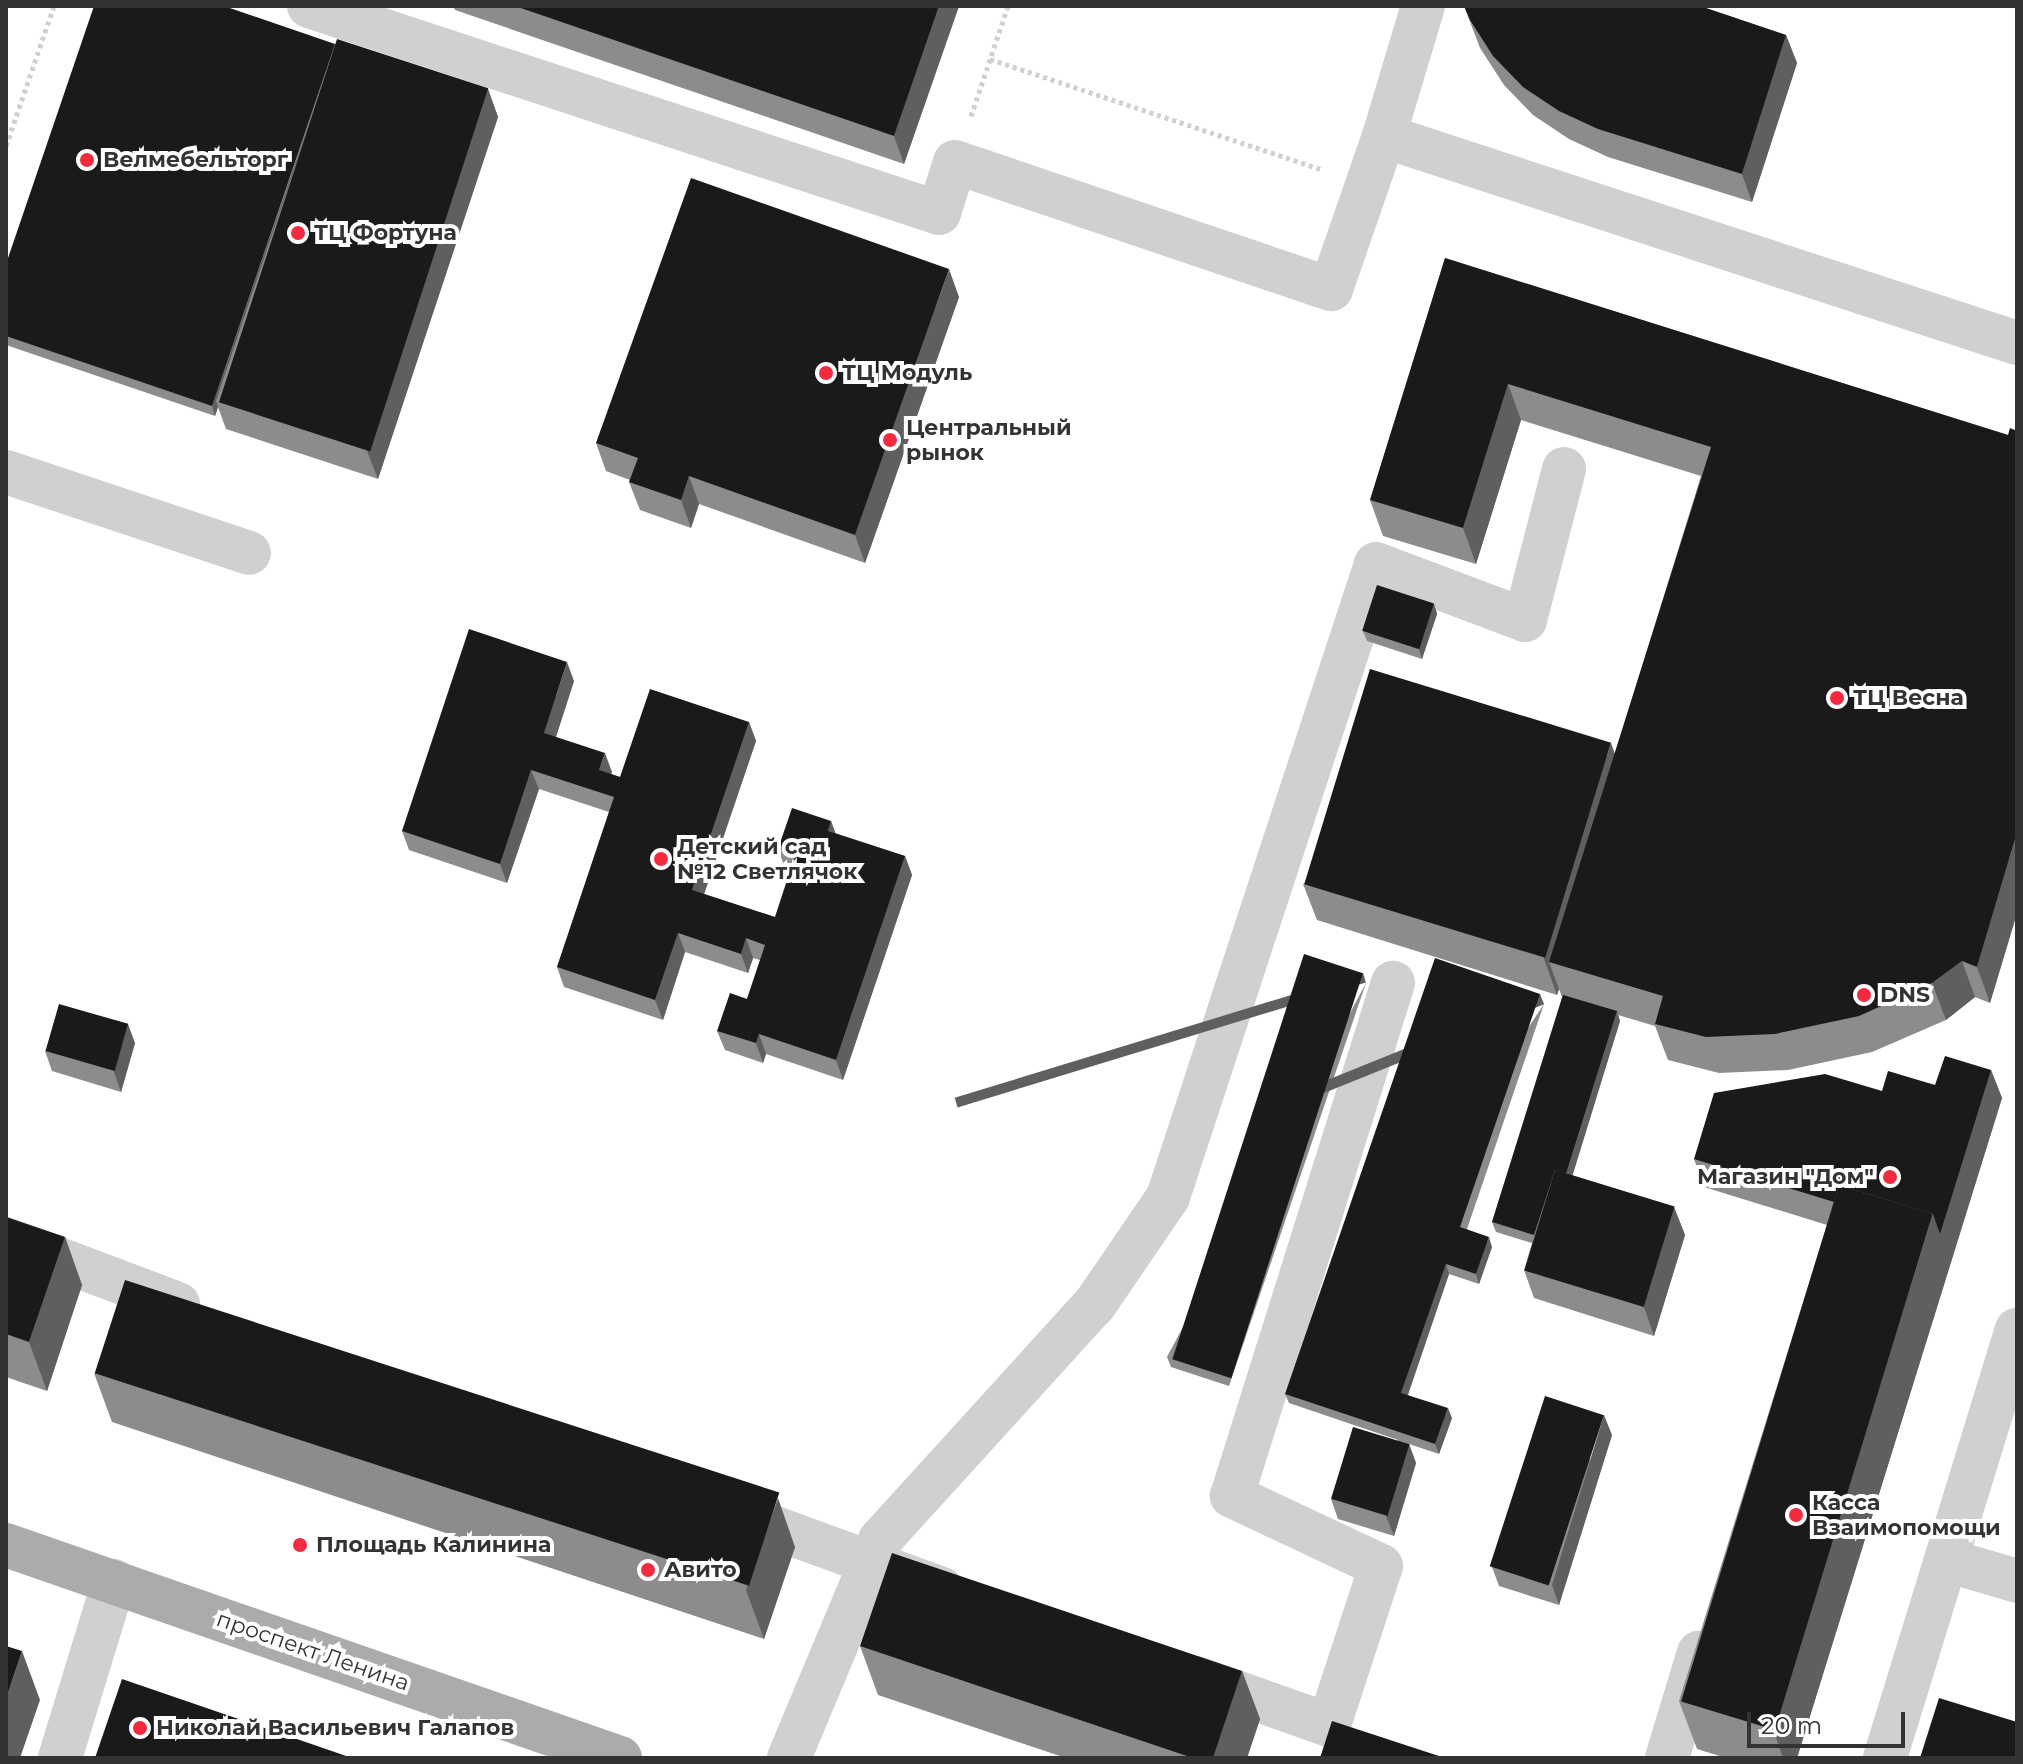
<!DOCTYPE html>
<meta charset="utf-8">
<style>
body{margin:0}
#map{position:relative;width:2023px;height:1764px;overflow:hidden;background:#fff;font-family:Montserrat,sans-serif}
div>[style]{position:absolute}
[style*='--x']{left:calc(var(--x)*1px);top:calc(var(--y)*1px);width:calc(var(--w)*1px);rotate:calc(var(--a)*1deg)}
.path>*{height:5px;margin-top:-2.5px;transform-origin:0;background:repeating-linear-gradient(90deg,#d0d0d0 0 4px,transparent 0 8px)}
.minor>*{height:44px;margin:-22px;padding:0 22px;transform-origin:22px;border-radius:22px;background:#d0d0d0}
.major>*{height:44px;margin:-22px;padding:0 22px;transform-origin:22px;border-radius:22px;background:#ababab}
.wall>*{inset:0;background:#8c8c8c}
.shaded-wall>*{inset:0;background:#5f5f5f;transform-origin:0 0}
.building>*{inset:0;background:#1a1a1a;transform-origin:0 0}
.dots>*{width:22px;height:22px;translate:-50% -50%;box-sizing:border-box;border:4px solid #fff;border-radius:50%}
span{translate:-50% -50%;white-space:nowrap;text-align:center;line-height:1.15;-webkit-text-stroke:8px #fff;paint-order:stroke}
.poi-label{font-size:22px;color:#333;font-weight:700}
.left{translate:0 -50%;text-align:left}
.right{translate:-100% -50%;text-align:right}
.street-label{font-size:22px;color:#333}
.frame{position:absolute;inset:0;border:8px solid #333;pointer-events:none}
.scale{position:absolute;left:1747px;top:1712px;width:158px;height:36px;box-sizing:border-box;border:4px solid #333;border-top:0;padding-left:10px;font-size:24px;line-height:28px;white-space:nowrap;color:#333;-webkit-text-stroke:6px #fff;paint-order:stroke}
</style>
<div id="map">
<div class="path">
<div style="--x:990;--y:59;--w:348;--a:18.4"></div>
<div style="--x:971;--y:116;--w:116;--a:-71.4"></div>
<div style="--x:6;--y:146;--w:148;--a:-71.1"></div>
</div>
<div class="minor">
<div style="--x:309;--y:6;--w:663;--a:18.19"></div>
<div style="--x:939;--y:213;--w:53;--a:-72.6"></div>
<div style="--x:955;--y:162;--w:397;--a:18.7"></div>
<div style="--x:1331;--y:289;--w:162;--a:-70.9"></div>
<div style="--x:1423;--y:6;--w:136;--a:106.7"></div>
<div style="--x:1384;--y:136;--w:666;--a:18.11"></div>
<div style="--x:6;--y:472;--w:256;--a:18.4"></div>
<div style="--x:6;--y:1239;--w:184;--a:20.7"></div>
<div style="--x:737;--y:1514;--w:218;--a:20.1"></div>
<div style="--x:1946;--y:1560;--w:74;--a:16.5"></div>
<div style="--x:1196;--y:1678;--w:141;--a:19.5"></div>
<div style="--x:1329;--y:1725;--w:167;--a:-71.9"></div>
<div style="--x:1381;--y:1566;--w:165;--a:-154.8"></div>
<div style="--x:1232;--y:1496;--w:538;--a:-72.58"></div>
<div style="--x:60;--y:1758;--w:185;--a:-73"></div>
<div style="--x:789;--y:1758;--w:236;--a:-67.3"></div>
<div style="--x:880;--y:1540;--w:319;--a:-47.7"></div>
<div style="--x:1095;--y:1304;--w:130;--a:-55.7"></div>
<div style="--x:1168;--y:1197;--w:666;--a:-71.81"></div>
<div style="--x:1376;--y:564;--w:159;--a:20.6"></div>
<div style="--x:1525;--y:620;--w:156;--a:-75.5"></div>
<div style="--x:1667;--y:1758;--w:110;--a:-73.1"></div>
<div style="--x:1885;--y:1758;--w:448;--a:-72.9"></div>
</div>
<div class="major">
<div style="--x:6;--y:1545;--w:650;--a:19.13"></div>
</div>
<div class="wall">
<div style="clip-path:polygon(453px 6px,959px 6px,904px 164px,455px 10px)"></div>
<div style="clip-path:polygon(1464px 6px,1700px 6px,1786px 35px,1797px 63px,1752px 202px,1608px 157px,1569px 139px,1533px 115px,1504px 85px,1480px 48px)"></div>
<div style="clip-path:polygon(335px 44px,488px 89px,498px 117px,378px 479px,226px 429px,218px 407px,215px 416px,6px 345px,6px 264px)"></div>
<div style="clip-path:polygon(1445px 258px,2008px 435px,2017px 431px,2017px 913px,1990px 1003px,1975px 997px,1946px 1020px,1872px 1052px,1788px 1070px,1719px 1073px,1668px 1060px,1655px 1026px,1618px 1015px,1620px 1021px,1572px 1175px,1674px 1207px,1685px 1235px,1654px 1336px,1534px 1298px,1524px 1270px,1532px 1243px,1496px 1232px,1492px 1222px,1562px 997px,1559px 989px,1557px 995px,1317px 920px,1303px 884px,1615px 753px,1701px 476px,1521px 420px,1476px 564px,1383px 536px,1370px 500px)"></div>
<div style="clip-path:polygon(959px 297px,865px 563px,699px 504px,691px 528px,640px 510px,629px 482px,630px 480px,606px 471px,596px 443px)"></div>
<div style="clip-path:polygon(1434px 604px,1437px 614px,1422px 659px,1367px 641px,1363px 631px)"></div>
<div style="clip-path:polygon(574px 681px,556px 737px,612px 772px,611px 774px,620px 777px,749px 722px,756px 741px,704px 894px,775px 917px,790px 870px,785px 868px,778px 849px,831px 821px,835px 833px,905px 856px,912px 875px,843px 1080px,766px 1054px,763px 1063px,725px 1050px,717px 1031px,747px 999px,760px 960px,753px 958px,748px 973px,685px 952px,663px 1020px,564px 987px,557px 967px,609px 812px,539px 789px,507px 883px,409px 850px,402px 831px)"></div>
<div style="clip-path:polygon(1366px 983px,1229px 1386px,1171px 1367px,1167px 1357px)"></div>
<div style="clip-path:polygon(1544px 1004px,1467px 1229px,1492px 1247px,1479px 1284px,1449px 1274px,1408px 1395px,1452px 1418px,1439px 1454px,1409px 1444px,1416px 1463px,1394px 1536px,1338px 1519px,1331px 1499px,1398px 1440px,1289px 1403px,1285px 1394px)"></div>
<div style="clip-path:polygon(135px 1043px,121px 1092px,52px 1071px,45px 1051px)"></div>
<div style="clip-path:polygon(1991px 1070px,2002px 1098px,1797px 1758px,1726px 1758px,1697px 1749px,1679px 1701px,1827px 1225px,1704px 1187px,1694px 1159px,1882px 1091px,1935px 1085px)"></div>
<div style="clip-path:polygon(6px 1217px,65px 1237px,82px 1285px,47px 1391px,6px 1377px)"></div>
<div style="clip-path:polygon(94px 1373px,795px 1547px,764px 1639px,112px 1422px)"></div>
<div style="clip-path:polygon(1612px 1435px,1559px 1605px,1499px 1586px,1492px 1567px)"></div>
<div style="clip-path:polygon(860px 1646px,1242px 1671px,1260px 1719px,1247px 1758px,1066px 1758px,878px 1695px)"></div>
</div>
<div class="shaded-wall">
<div style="clip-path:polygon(939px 6px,959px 6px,904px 164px,894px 136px)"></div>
<div style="clip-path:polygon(1786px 35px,1797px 63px,1752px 202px,1742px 174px)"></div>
<div style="clip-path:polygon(336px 45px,216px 401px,218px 407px,215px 416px,212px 406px)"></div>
<div style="clip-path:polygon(488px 89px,498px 117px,378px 479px,367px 451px)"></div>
<div style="clip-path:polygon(949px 269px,959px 297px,865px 563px,855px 535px)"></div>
<div style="clip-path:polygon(1508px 384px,1521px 420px,1476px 564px,1463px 528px)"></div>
<div style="clip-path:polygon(689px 476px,699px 504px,691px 528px,681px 500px)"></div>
<div style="clip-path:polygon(1434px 604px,1437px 614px,1422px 659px,1419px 649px)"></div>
<div style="clip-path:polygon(567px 662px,574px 681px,551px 752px,544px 733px)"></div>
<div style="clip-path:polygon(749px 722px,756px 741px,699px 909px,692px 890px)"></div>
<div style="clip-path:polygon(1611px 743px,1624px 779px,1549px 962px,1559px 989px,1557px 995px,1544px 959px)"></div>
<div style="clip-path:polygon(605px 753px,612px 772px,606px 789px,599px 770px)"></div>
<div style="clip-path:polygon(531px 770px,539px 789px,507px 883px,500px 864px)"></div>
<div style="clip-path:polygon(831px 821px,838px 840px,828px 831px)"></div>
<div style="clip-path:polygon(2017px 832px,2017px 913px,1990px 1003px,1977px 967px)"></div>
<div style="clip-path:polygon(905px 856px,912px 875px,843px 1080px,836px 1060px)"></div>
<div style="clip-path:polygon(678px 933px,685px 952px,663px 1020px,655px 1000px)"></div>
<div style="clip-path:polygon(746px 938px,753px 958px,748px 973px,741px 954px)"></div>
<div style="clip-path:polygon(1962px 961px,1975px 997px,1946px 1020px,1932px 983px)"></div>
<div style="left:1363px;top:973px;width:10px;height:427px;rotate:73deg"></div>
<div style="left:1540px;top:994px;width:11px;height:246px;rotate:68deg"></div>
<div style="clip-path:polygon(1617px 1011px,1620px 1021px,1550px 1249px,1546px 1239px)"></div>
<div style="clip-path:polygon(128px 1024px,135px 1043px,121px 1092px,114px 1072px)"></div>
<div style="clip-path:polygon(759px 1034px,766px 1054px,763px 1063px,756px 1043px)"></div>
<div style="clip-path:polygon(1991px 1070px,2002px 1098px,1797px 1758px,1783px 1758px,1773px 1729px,1933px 1214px)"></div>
<div style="clip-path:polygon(1674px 1207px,1685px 1235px,1654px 1336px,1644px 1307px)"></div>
<div style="clip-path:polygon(65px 1237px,82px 1285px,47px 1391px,29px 1342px)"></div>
<div style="clip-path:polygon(1489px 1237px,1492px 1247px,1479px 1284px,1476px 1274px)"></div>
<div style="clip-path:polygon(1446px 1264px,1449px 1274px,1405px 1403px,1401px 1393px)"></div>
<div style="clip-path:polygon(1448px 1408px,1452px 1418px,1439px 1454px,1435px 1444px)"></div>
<div style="clip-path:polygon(1604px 1415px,1612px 1435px,1559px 1605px,1552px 1585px)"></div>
<div style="clip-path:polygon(1409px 1444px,1416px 1463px,1394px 1536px,1386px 1516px)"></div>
<div style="clip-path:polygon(778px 1498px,795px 1547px,764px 1639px,746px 1590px)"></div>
<div style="clip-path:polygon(22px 1651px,40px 1700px,20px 1758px,6px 1758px,6px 1699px)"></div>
<div style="clip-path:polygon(1242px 1671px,1260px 1719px,1247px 1758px,1213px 1758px)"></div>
</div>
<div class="building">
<div style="clip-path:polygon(94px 6px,224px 6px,335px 44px,212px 406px,6px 336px,6px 264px)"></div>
<div style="clip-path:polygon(515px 6px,939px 6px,894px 136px)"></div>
<div style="clip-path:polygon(1464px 6px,1700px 6px,1786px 35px,1742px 174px,1598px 129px,1559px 111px,1523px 87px,1493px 56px,1470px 20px)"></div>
<div style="left:337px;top:39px;width:159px;height:382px;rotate:18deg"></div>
<div style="clip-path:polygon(691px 178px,949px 269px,855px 535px,689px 476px,681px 500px,629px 482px,638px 458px,596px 443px)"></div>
<div style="clip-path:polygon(1445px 258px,2008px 435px,2010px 428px,2017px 431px,2017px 832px,1977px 967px,1962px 961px,1932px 983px,1859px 1016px,1775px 1034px,1706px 1037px,1655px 1024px,1663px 996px,1549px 962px,1711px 447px,1508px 384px,1463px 528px,1370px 500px)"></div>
<div style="left:1377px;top:585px;width:60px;height:48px;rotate:18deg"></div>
<div style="clip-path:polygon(469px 629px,567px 662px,544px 733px,605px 753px,599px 770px,620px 777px,650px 689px,749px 722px,692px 890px,775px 917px,796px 854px,778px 849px,792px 808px,831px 821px,828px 831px,905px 856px,836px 1060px,759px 1034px,756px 1043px,717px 1031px,730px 993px,747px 999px,765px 945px,746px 938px,741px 954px,678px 933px,655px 1000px,557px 967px,614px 797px,531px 770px,500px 864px,402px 831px)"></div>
<div style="left:1370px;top:669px;width:252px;height:225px;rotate:17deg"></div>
<div style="left:1304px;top:954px;width:62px;height:426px;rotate:18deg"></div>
<div style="clip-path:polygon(1435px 958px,1540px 994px,1460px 1227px,1489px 1237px,1476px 1274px,1446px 1264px,1401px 1393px,1448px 1408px,1435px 1444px,1285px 1394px)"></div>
<div style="clip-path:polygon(1563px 995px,1617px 1011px,1566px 1174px,1555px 1170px,1534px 1235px,1492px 1222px)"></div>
<div style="left:59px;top:1004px;width:72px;height:49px;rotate:16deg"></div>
<div style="clip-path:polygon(1945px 1056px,1991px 1070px,1940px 1234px,1933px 1214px,1839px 1185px,1834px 1202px,1694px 1159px,1714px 1093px,1825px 1074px,1882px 1091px,1888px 1071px,1935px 1085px)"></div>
<div style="left:1555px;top:1170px;width:125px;height:105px;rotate:17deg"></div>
<div style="left:1839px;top:1185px;width:98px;height:540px;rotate:17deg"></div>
<div style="clip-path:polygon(6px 1217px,65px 1237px,29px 1342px,6px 1334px)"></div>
<div style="left:125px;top:1280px;width:688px;height:98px;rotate:18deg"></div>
<div style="left:1545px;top:1396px;width:62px;height:179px;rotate:18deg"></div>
<div style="left:1353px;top:1427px;width:59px;height:75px;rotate:17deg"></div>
<div style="clip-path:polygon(892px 1553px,1242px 1671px,1213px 1758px,1193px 1758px,860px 1646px)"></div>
<div style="clip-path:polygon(6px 1646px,22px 1651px,6px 1699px)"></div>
<div style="clip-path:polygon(122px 1679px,352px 1758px,95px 1758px)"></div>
<div style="clip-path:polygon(1939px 1698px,2017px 1722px,2017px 1758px,1920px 1758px)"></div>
<div style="clip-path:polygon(1332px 1721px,1445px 1758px,1320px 1758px)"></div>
</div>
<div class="dots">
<div style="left:87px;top:160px;background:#f42a3f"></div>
<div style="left:298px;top:233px;background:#f42a3f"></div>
<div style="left:826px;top:373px;background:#f42a3f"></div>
<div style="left:890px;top:440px;background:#f42a3f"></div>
<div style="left:1837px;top:698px;background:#f42a3f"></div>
<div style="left:661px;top:859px;background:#f42a3f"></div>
<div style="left:1864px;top:995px;background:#f42a3f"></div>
<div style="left:1890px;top:1177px;background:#f42a3f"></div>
<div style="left:1796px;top:1515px;background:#f42a3f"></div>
<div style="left:300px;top:1545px;background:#f42a3f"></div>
<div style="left:648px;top:1570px;background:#f42a3f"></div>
<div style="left:140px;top:1728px;background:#f42a3f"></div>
</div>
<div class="poi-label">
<span class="left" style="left:103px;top:160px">Велмебельторг</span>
<span class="left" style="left:314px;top:233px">ТЦ Фортуна</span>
<span class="left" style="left:842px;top:373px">ТЦ Модуль</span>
<span class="left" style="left:906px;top:440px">Центральный<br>рынок</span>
<span class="left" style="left:1853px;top:698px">ТЦ Весна</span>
<span class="left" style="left:677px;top:859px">Детский сад<br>№12 Светлячок</span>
<span class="left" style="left:1880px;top:995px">DNS</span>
<span class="right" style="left:1874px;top:1177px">Магазин "Дом"</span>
<span class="left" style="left:1812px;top:1515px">Касса<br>Взаимопомощи</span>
<span class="left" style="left:316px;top:1545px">Площадь Калинина</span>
<span class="left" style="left:664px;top:1570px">Авито</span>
<span class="left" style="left:156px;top:1728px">Николай Васильевич Галапов</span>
</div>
<div class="street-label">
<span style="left:313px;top:1651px;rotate:19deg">проспект Ленина</span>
</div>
<div class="frame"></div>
<div class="scale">20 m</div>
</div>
